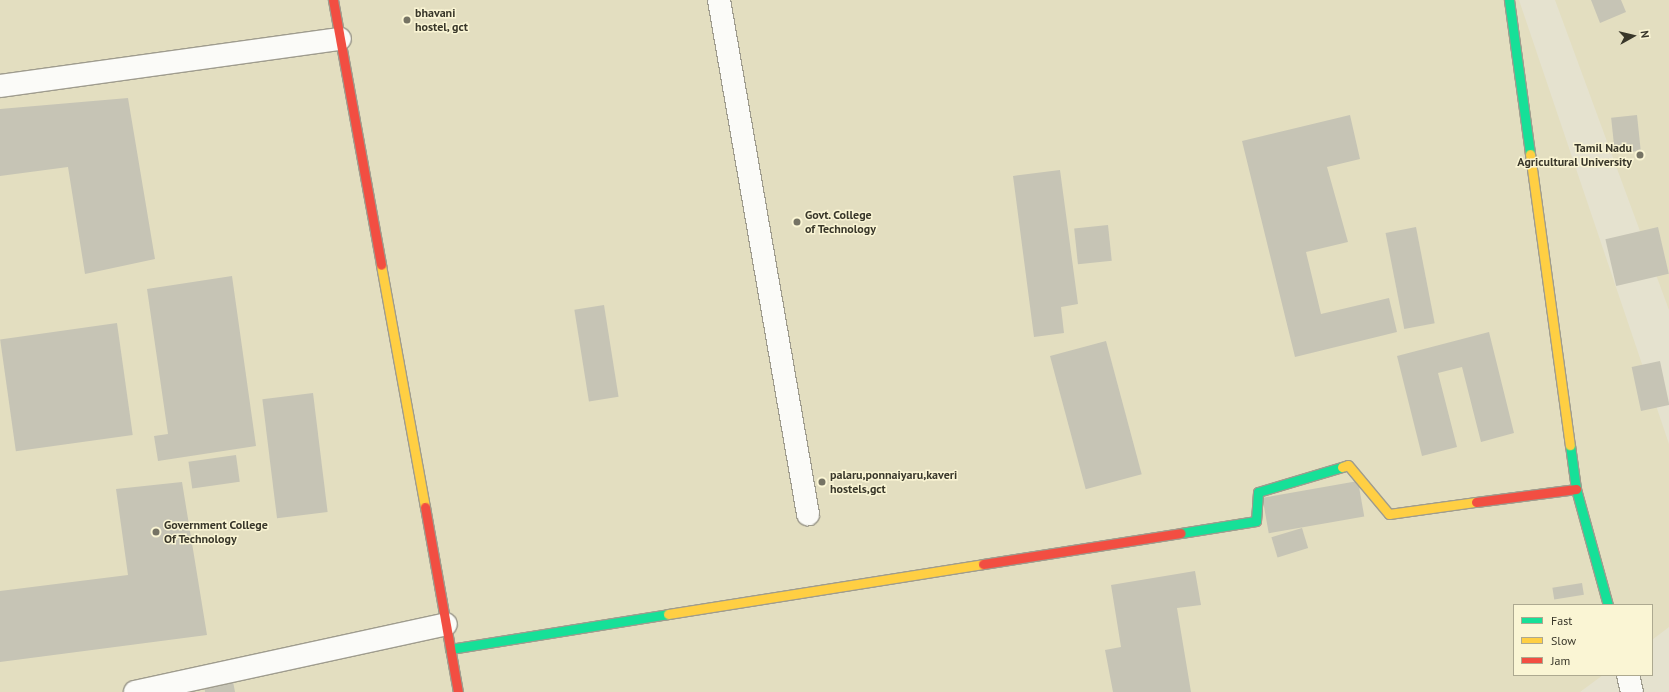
<!DOCTYPE html>
<style>
body{margin:0}
#map{position:relative;width:1669px;height:692px;overflow:hidden;background:#e5e2cf;font-family:"PT Sans",sans-serif}
div>[style]{position:absolute}
[style*='--x']{left:calc(var(--x)*1px);top:calc(var(--y)*1px);width:calc(var(--w)*1px);rotate:calc(var(--a)*1deg)}
.built>*{inset:0;background:#e3dec0}
.building>*{inset:0;background:#c6c4b5;transform-origin:0 0}
.roads{filter:drop-shadow(1px 0 #9f9c8e) drop-shadow(-1px 0 #9f9c8e) drop-shadow(0 1px #9f9c8e) drop-shadow(0 -1px #9f9c8e)}
.street>*{height:22px;margin:-11px;padding:0 11px;transform-origin:11px;border-radius:11px;background:#fbfbf8}
.fast>*{height:9px;margin:-4.5px;padding:0 4.5px;transform-origin:4.5px;border-radius:4.5px;background:#16e098}
.slow>*{height:9px;margin:-4.5px;padding:0 4.5px;transform-origin:4.5px;border-radius:4.5px;background:#ffcf43}
.jam>*{height:9px;margin:-4.5px;padding:0 4.5px;transform-origin:4.5px;border-radius:4.5px;background:#f24e42}
.dots>*{width:11px;height:11px;translate:-50% -50%;box-sizing:border-box;border:2px solid #faf5d4;border-radius:50%}
span{translate:-50% -50%;white-space:nowrap;text-align:center;line-height:1.15;-webkit-text-stroke:3px #faf5d4;paint-order:stroke}
.poi-label{font-size:12px;color:#39372a;font-weight:700}
.left{translate:0 -50%;text-align:left}
.right{translate:-100% -50%;text-align:right}
.legend{position:absolute;left:1513px;top:604px;width:140px;height:72px;box-sizing:border-box;background:#faf5d4;border:1px solid #ada990;margin:0;padding:5px 7px;list-style:none;font-size:12px;color:#39372a}
.legend li{display:flex;align-items:center;gap:8px;height:20px}
.legend b{width:20px;border:1px solid #ada990}
.north{position:absolute;left:1613px;top:16px;width:40px;height:40px;-webkit-text-stroke:3px #faf5d4;paint-order:stroke;rotate:82deg;font-size:11px;font-weight:700;line-height:16px;text-align:center;color:#39372a}
.north::after{content:'';display:block;margin:auto;width:14px;height:18px;background:#39372a;clip-path:polygon(50% 0,100% 100%,50% 72%,0 100%)}
</style>
<div id="map">
<div class="built">
<div style="clip-path:polygon(0 0,1519px 0,1669px 444px,1669px 627px,1652px 640px,1652px 605px,1514px 605px,1514px 675px,1603px 675px,1580px 692px,0 692px)"></div>
<div style="clip-path:polygon(1555px 0,1669px 0,1669px 310px)"></div>
</div>
<div class="building">
<div style="clip-path:polygon(1591px 0,1621px 0,1626px 12px,1600px 23px)"></div>
<div style="clip-path:polygon(128px 98px,155px 259px,85px 274px,68px 167px,0 176px,0 109px)"></div>
<div style="clip-path:polygon(1350px 115px,1360px 159px,1327px 167px,1348px 242px,1306px 252px,1321px 314px,1389px 298px,1397px 332px,1295px 357px,1242px 141px)"></div>
<div style="left:1637px;top:115px;width:36px;height:26px;rotate:84deg"></div>
<div style="clip-path:polygon(1060px 170px,1078px 304px,1061px 307px,1064px 333px,1034px 337px,1013px 176px)"></div>
<div style="left:1108px;top:225px;width:36px;height:34px;rotate:84deg"></div>
<div style="left:1416px;top:227px;width:98px;height:31px;rotate:79deg"></div>
<div style="left:1658px;top:227px;width:48px;height:54px;rotate:77deg"></div>
<div style="clip-path:polygon(232px 276px,256px 446px,158px 461px,154px 436px,168px 434px,147px 289px)"></div>
<div style="left:604px;top:305px;width:93px;height:30px;rotate:81deg"></div>
<div style="left:117px;top:323px;width:113px;height:118px;rotate:82deg"></div>
<div style="clip-path:polygon(1489px 332px,1514px 433px,1481px 442px,1462px 367px,1438px 373px,1457px 447px,1422px 456px,1397px 356px)"></div>
<div style="left:1106px;top:341px;width:138px;height:58px;rotate:75deg"></div>
<div style="left:1660px;top:361px;width:45px;height:29px;rotate:78deg"></div>
<div style="left:313px;top:393px;width:120px;height:51px;rotate:83deg"></div>
<div style="left:236px;top:455px;width:27px;height:48px;rotate:82deg"></div>
<div style="left:1358px;top:481px;width:36px;height:97px;rotate:80deg"></div>
<div style="clip-path:polygon(182px 482px,207px 635px,0 662px,0 591px,128px 575px,116px 489px)"></div>
<div style="left:1302px;top:528px;width:21px;height:32px;rotate:73deg"></div>
<div style="clip-path:polygon(1195px 571px,1201px 605px,1177px 608px,1191px 692px,1113px 692px,1105px 650px,1121px 647px,1111px 585px)"></div>
<div style="left:1582px;top:583px;width:12px;height:30px;rotate:81deg"></div>
<div style="clip-path:polygon(232px 676px,235px 692px,205px 692px,204px 681px)"></div>
</div>
<div class="roads">
<div class="street">
<div style="--x:719;--y:0;--w:522;--a:80.18"></div>
<div style="--x:0;--y:86;--w:343;--a:-7.9"></div>
<div style="--x:1628;--y:675;--w:17;--a:77"></div>
<div style="--x:135;--y:692;--w:318;--a:-12.3"></div>
</div>
<div class="fast">
<div style="--x:1509;--y:0;--w:155;--a:82.2"></div>
<div style="--x:1570;--y:445;--w:44;--a:82.2"></div>
<div style="--x:1576;--y:489;--w:120;--a:74.6"></div>
<div style="--x:1181;--y:533;--w:76;--a:-9.1"></div>
<div style="--x:1256;--y:521;--w:29;--a:-86"></div>
<div style="--x:1258;--y:492;--w:88;--a:-16.6"></div>
<div style="--x:450;--y:649;--w:221;--a:-9.1"></div>
</div>
<div class="slow">
<div style="--x:1530;--y:154;--w:294;--a:82.2"></div>
<div style="--x:381;--y:265;--w:246;--a:79.7"></div>
<div style="--x:1342;--y:467;--w:6;--a:-18"></div>
<div style="--x:1348;--y:465;--w:64;--a:50.1"></div>
<div style="--x:1389;--y:514;--w:88;--a:-7.9"></div>
<div style="--x:668;--y:614;--w:319;--a:-9"></div>
</div>
<div class="jam">
<div style="--x:333;--y:0;--w:269;--a:79.7"></div>
<div style="--x:1476;--y:502;--w:101;--a:-7.4"></div>
<div style="--x:425;--y:507;--w:188;--a:79.9"></div>
<div style="--x:983;--y:564;--w:200;--a:-8.9"></div>
</div>
</div>
<div class="dots">
<div style="left:407px;top:20px;background:#757364"></div>
<div style="left:1640px;top:155px;background:#757364"></div>
<div style="left:797px;top:222px;background:#757364"></div>
<div style="left:822px;top:482px;background:#757364"></div>
<div style="left:156px;top:532px;background:#757364"></div>
</div>
<div class="poi-label">
<span class="left" style="left:415px;top:20px">bhavani<br>hostel, gct</span>
<span class="right" style="left:1632px;top:155px">Tamil Nadu<br>Agricultural University</span>
<span class="left" style="left:805px;top:222px">Govt. College<br>of Technology</span>
<span class="left" style="left:830px;top:482px">palaru,ponnaiyaru,kaveri<br>hostels,gct</span>
<span class="left" style="left:164px;top:532px">Government College<br>Of Technology</span>
</div>
<ul class="legend">
<li><b style="height:5px;background:#16e098"></b>Fast</li>
<li><b style="height:5px;background:#ffcf43"></b>Slow</li>
<li><b style="height:5px;background:#f24e42"></b>Jam</li>
</ul>
<div class="north">N</div>
</div>
